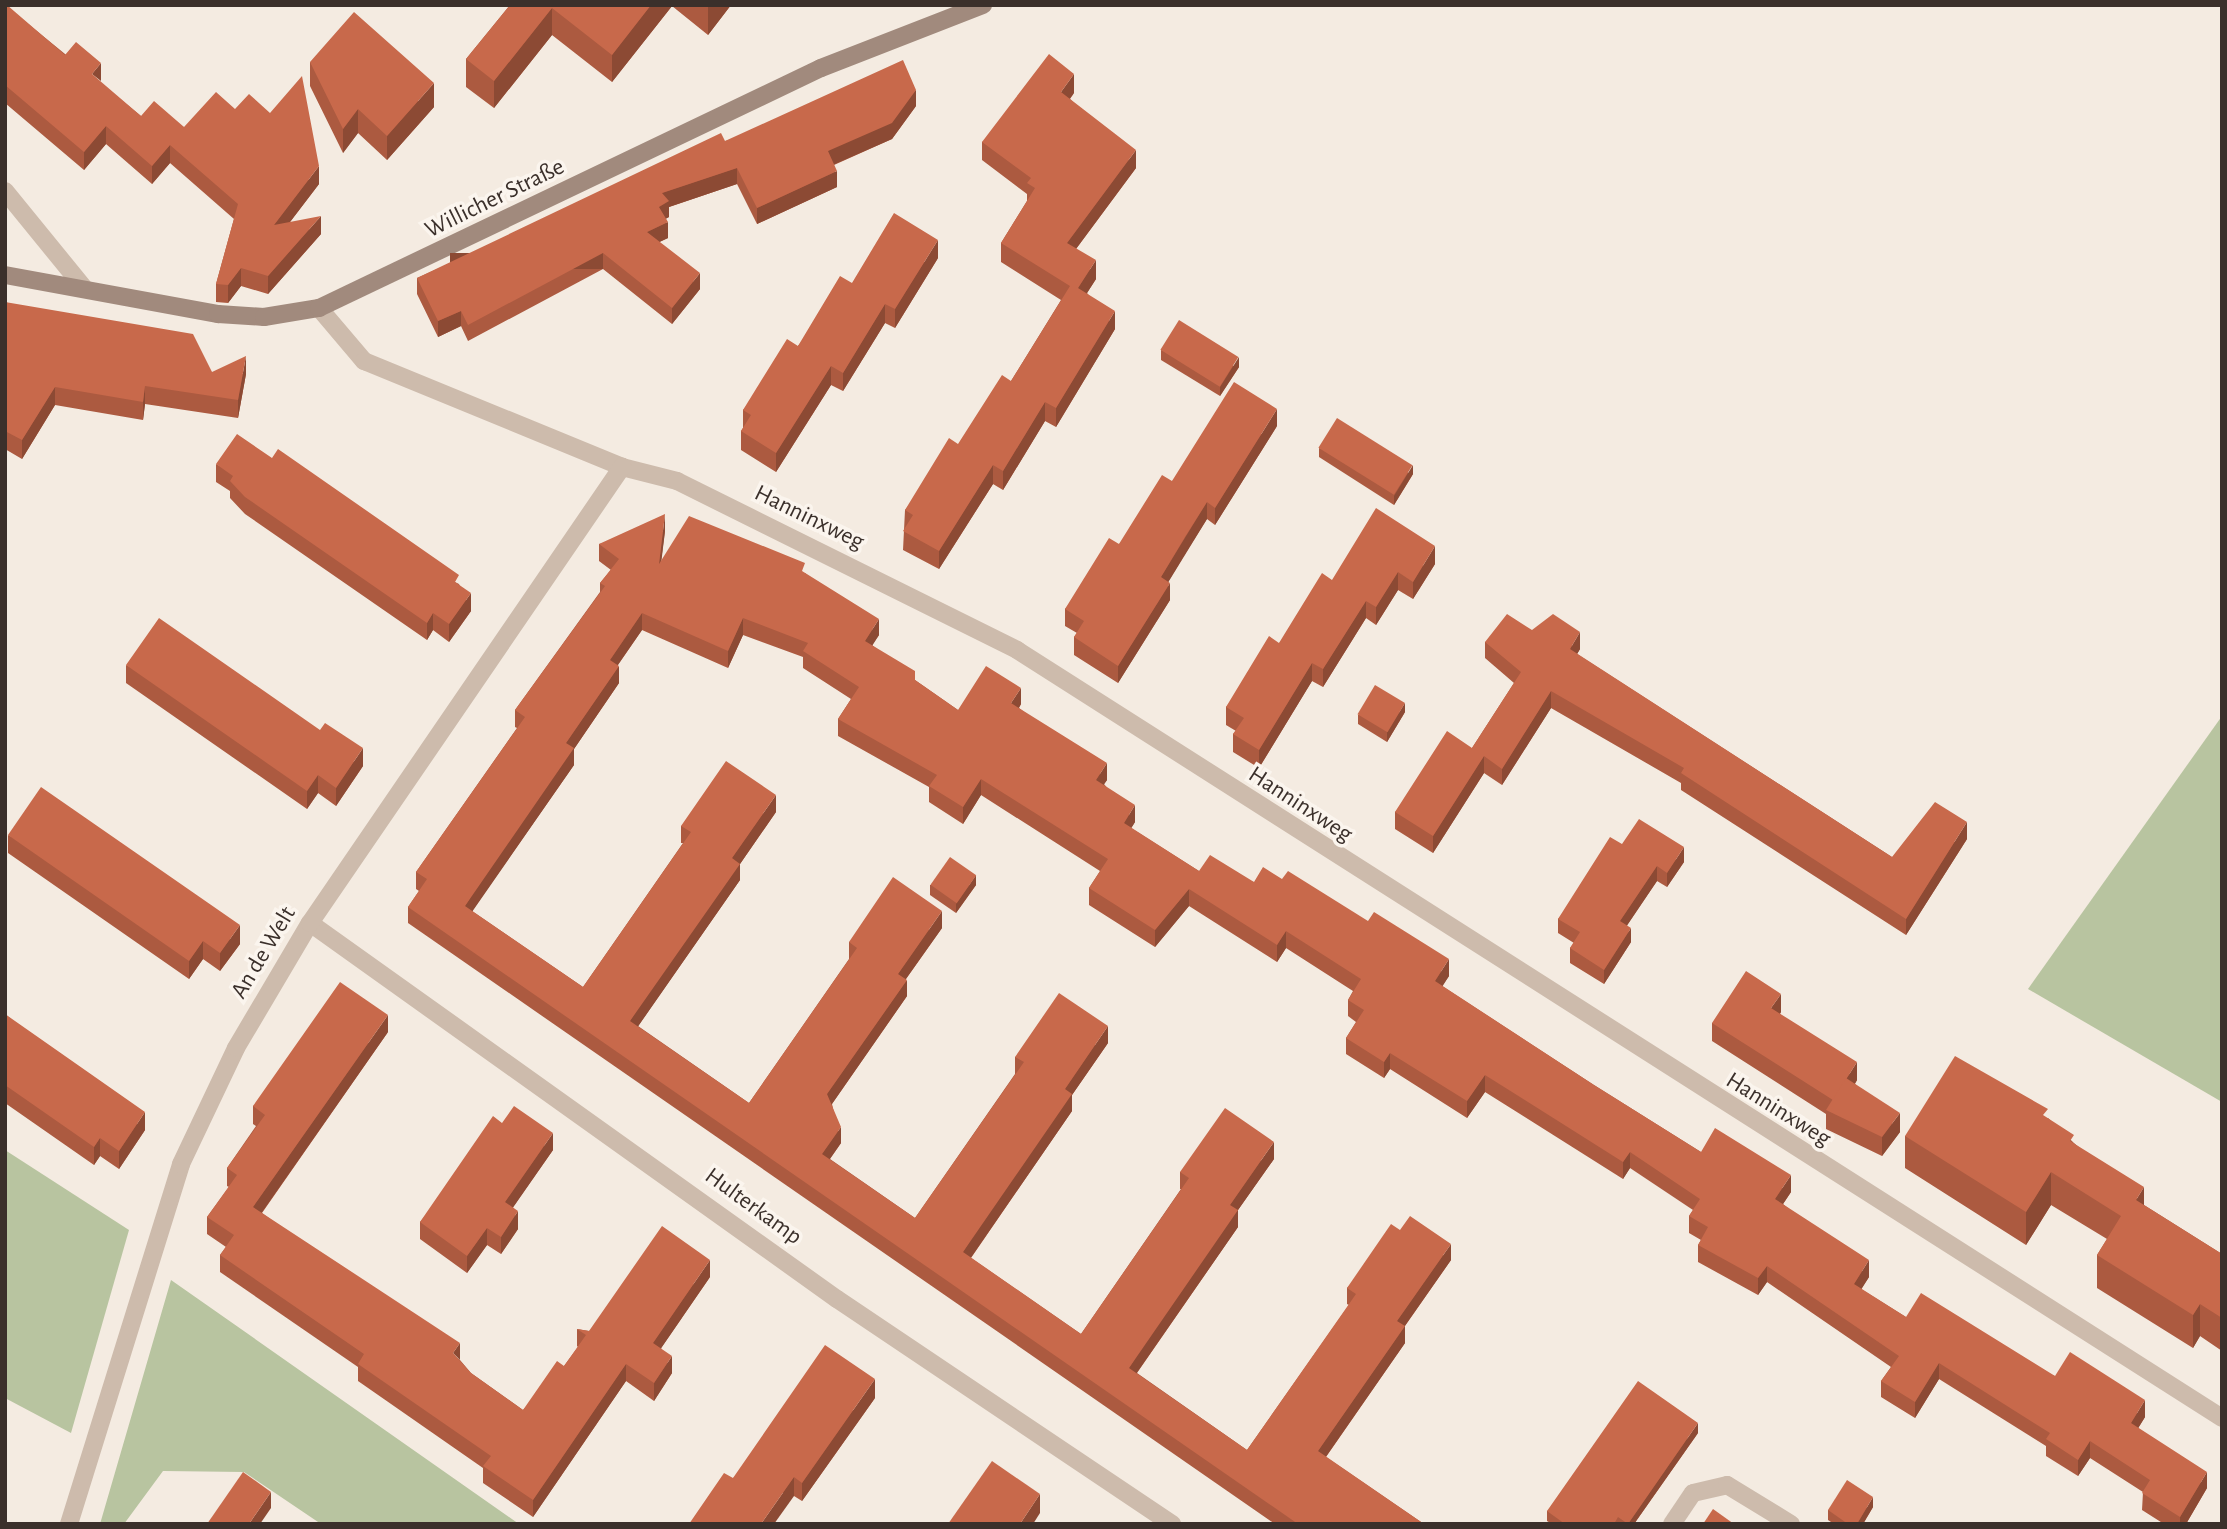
<!DOCTYPE html>
<meta charset="utf-8">
<style>
body{margin:0}
#map{position:relative;width:2227px;height:1529px;overflow:hidden;background:#f4ebe1;font-family:"Alegreya Sans",sans-serif}
div>[style]{position:absolute}
[style*='--x']{left:calc(var(--x)*1px);top:calc(var(--y)*1px);width:calc(var(--w)*1px);rotate:calc(var(--a)*1deg)}
.green>*{inset:0;background:#b8c4a0}
.street>*{height:18px;margin:-9px;padding:0 9px;transform-origin:9px;border-radius:9px;background:#cdbbac}
.secondary>*{height:18px;margin:-9px;padding:0 9px;transform-origin:9px;border-radius:9px;background:#a18a7d}
.wall>*{inset:0;background:#ac5a40}
.shaded-wall>*{inset:0;background:#8c4a34;transform-origin:0 0}
.building>*{inset:0;background:#c8694b;transform-origin:0 0}
span{translate:-50% -50%;white-space:nowrap;text-align:center;line-height:1.15;-webkit-text-stroke:7px #fbf5ee;paint-order:stroke}
.street-label{font-size:24px;color:#3b302b}
.frame{position:absolute;inset:0;border:7px solid #3b302b;pointer-events:none}
</style>
<div id="map">
<div class="green">
<div style="clip-path:polygon(2222px 716px,2222px 1102px,2028px 989px)"></div>
<div style="clip-path:polygon(5px 1150px,129px 1230px,71px 1433px,5px 1398px)"></div>
<div style="clip-path:polygon(171px 1280px,519px 1524px,321px 1524px,244px 1472px,163px 1471px,124px 1524px,100px 1524px)"></div>
</div>
<div class="street">
<div style="--x:5;--y:191;--w:125;--a:50.8"></div>
<div style="--x:319;--y:308;--w:70;--a:49.7"></div>
<div style="--x:364;--y:361;--w:279;--a:22.3"></div>
<div style="--x:622;--y:467;--w:57;--a:14.3"></div>
<div style="--x:677;--y:481;--w:380;--a:26.4"></div>
<div style="--x:1017;--y:650;--w:1429;--a:32.51"></div>
<div style="--x:310;--y:923;--w:647;--a:35.51"></div>
<div style="--x:837;--y:1299;--w:404;--a:33.9"></div>
<div style="--x:69;--y:1524;--w:377;--a:-72.7"></div>
<div style="--x:181;--y:1164;--w:128;--a:-64.6"></div>
<div style="--x:236;--y:1048;--w:145;--a:-59.4"></div>
<div style="--x:310;--y:923;--w:553;--a:-55.62"></div>
<div style="--x:1672;--y:1524;--w:37;--a:-56"></div>
<div style="--x:1693;--y:1493;--w:35;--a:-13"></div>
<div style="--x:1727;--y:1485;--w:75;--a:31.4"></div>
</div>
<div class="secondary">
<div style="--x:5;--y:275;--w:217;--a:10.4"></div>
<div style="--x:218;--y:314;--w:46;--a:3.7"></div>
<div style="--x:264;--y:317;--w:56;--a:-9.3"></div>
<div style="--x:319;--y:308;--w:556;--a:-25.55"></div>
<div style="--x:821;--y:68;--w:174;--a:-21.3"></div>
</div>
<div class="wall">
<div style="clip-path:polygon(5px 5px,141px 116px,184px 127px,319px 184px,290px 222px,321px 234px,268px 294px,241px 286px,228px 303px,216px 302px,216px 284px,234px 219px,170px 163px,152px 184px,106px 144px,84px 170px,5px 103px)"></div>
<div style="clip-path:polygon(510px 5px,731px 5px,708px 35px,672px 6px,612px 82px,552px 35px,494px 108px,466px 87px,466px 59px)"></div>
<div style="clip-path:polygon(310px 62px,434px 107px,387px 160px,358px 133px,343px 153px,310px 86px)"></div>
<div style="clip-path:polygon(1074px 93px,1070px 99px,1136px 168px,1076px 249px,1096px 279px,1087px 293px,1115px 329px,1056px 427px,1045px 421px,1003px 490px,993px 484px,939px 569px,903px 550px,905px 510px,1011px 381px,1061px 300px,1001px 262px,1001px 243px,1027px 201px,1027px 194px,982px 160px,982px 142px)"></div>
<div style="clip-path:polygon(916px 106px,892px 139px,834px 165px,837px 187px,757px 224px,737px 184px,669px 207px,669px 217px,666px 218px,668px 238px,659px 242px,700px 289px,672px 324px,603px 269px,468px 341px,461px 326px,438px 337px,417px 294px,417px 278px,725px 141px)"></div>
<div style="clip-path:polygon(938px 258px,895px 328px,885px 323px,843px 391px,831px 385px,776px 472px,741px 450px,741px 431px,743px 428px,743px 410px,852px 283px)"></div>
<div style="clip-path:polygon(5px 302px,212px 372px,246px 374px,238px 418px,145px 404px,143px 420px,55px 405px,22px 459px,5px 449px)"></div>
<div style="clip-path:polygon(1161px 350px,1239px 367px,1220px 396px,1161px 360px)"></div>
<div style="clip-path:polygon(1277px 426px,1215px 525px,1207px 519px,1185px 554px,1168px 582px,1170px 600px,1118px 683px,1074px 655px,1074px 637px,1077px 633px,1065px 626px,1065px 609px,1172px 481px)"></div>
<div style="clip-path:polygon(1319px 448px,1413px 474px,1394px 505px,1319px 457px)"></div>
<div style="clip-path:polygon(216px 464px,459px 584px,471px 611px,449px 642px,433px 630px,427px 640px,245px 514px,230px 498px,230px 491px,216px 482px)"></div>
<div style="clip-path:polygon(665px 531px,661px 561px,805px 573px,879px 635px,872px 645px,915px 680px,958px 710px,1021px 704px,1019px 708px,1107px 780px,1104px 784px,1135px 822px,1131px 828px,1199px 871px,1254px 882px,1282px 879px,1449px 976px,1442px 986px,1594px 1085px,1701px 1152px,1791px 1192px,1783px 1204px,1869px 1277px,1861px 1289px,1906px 1317px,2055px 1376px,2145px 1417px,2138px 1428px,2207px 1488px,2186px 1524px,2164px 1524px,2142px 1510px,2143px 1492px,2090px 1458px,2078px 1476px,2046px 1456px,2046px 1446px,1939px 1379px,1915px 1418px,1881px 1397px,1881px 1381px,1891px 1367px,1767px 1282px,1758px 1295px,1698px 1262px,1698px 1245px,1701px 1240px,1689px 1233px,1689px 1216px,1693px 1210px,1630px 1168px,1623px 1179px,1485px 1092px,1467px 1118px,1390px 1069px,1384px 1078px,1346px 1054px,1346px 1038px,1356px 1022px,1348px 1016px,1348px 1000px,1353px 991px,1286px 948px,1277px 962px,1189px 906px,1155px 947px,1089px 905px,1089px 888px,1100px 871px,981px 795px,963px 824px,929px 802px,929px 787px,838px 736px,838px 719px,851px 699px,803px 668px,803px 657px,743px 635px,728px 668px,642px 630px,618px 665px,619px 683px,574px 749px,574px 765px,472px 911px,583px 987px,683px 843px,681px 843px,681px 826px,776px 812px,740px 864px,740px 880px,638px 1026px,749px 1103px,849px 959px,849px 942px,942px 928px,906px 979px,907px 996px,832px 1104px,841px 1143px,830px 1159px,915px 1218px,1015px 1074px,1015px 1057px,1108px 1043px,1072px 1095px,1072px 1111px,971px 1258px,1081px 1334px,1181px 1189px,1180px 1189px,1180px 1172px,1274px 1159px,1238px 1210px,1238px 1227px,1137px 1373px,1247px 1450px,1349px 1305px,1347px 1304px,1347px 1288px,1400px 1230px,1451px 1260px,1405px 1326px,1405px 1343px,1326px 1457px,1424px 1524px,1275px 1524px,408px 923px,408px 907px,419px 891px,416px 889px,416px 872px,517px 728px,515px 727px,515px 710px,600px 592px,600px 583px,611px 570px,599px 561px,599px 544px)"></div>
<div style="clip-path:polygon(1435px 564px,1413px 599px,1398px 590px,1376px 625px,1366px 618px,1323px 687px,1312px 681px,1259px 768px,1233px 752px,1233px 734px,1236px 731px,1226px 725px,1226px 707px,1332px 580px)"></div>
<div style="clip-path:polygon(1532px 630px,1580px 649px,1577px 654px,1892px 857px,1967px 839px,1906px 935px,1681px 790px,1681px 783px,1551px 708px,1502px 785px,1484px 773px,1433px 853px,1395px 829px,1395px 812px,1472px 748px,1514px 683px,1485px 658px,1485px 642px)"></div>
<div style="clip-path:polygon(126px 665px,363px 766px,336px 806px,318px 793px,307px 809px,126px 683px)"></div>
<div style="clip-path:polygon(1405px 712px,1387px 742px,1358px 724px,1358px 715px)"></div>
<div style="clip-path:polygon(8px 835px,240px 944px,220px 971px,203px 959px,189px 979px,8px 853px)"></div>
<div style="clip-path:polygon(1622px 844px,1684px 862px,1667px 887px,1657px 881px,1627px 925px,1631px 942px,1604px 984px,1570px 963px,1570px 948px,1574px 943px,1558px 933px,1558px 919px)"></div>
<div style="clip-path:polygon(930px 885px,976px 885px,956px 913px,930px 895px)"></div>
<div style="clip-path:polygon(1781px 1012px,1780px 1014px,1857px 1080px,1855px 1084px,1900px 1132px,1882px 1156px,1826px 1129px,1826px 1114px,1712px 1041px,1712px 1023px)"></div>
<div style="clip-path:polygon(5px 1014px,145px 1130px,119px 1169px,100px 1156px,94px 1165px,5px 1103px)"></div>
<div style="clip-path:polygon(388px 1032px,262px 1213px,460px 1360px,471px 1373px,523px 1410px,564px 1366px,578px 1347px,577px 1346px,577px 1329px,589px 1331px,710px 1277px,661px 1348px,672px 1373px,654px 1401px,626px 1381px,533px 1517px,483px 1483px,483px 1468px,358px 1381px,358px 1367px,220px 1272px,220px 1255px,226px 1247px,207px 1234px,207px 1217px,229px 1187px,227px 1186px,227px 1168px,256px 1126px,253px 1124px,253px 1106px)"></div>
<div style="clip-path:polygon(2048px 1118px,2074px 1143px,2144px 1205px,2222px 1254px,2222px 1351px,2200px 1336px,2193px 1348px,2097px 1288px,2097px 1255px,2107px 1239px,2051px 1205px,2026px 1245px,1905px 1168px,1905px 1136px)"></div>
<div style="clip-path:polygon(502px 1123px,553px 1150px,513px 1207px,518px 1229px,501px 1254px,487px 1245px,467px 1273px,420px 1239px,420px 1222px)"></div>
<div style="clip-path:polygon(875px 1398px,802px 1501px,794px 1496px,733px 1478px)"></div>
<div style="clip-path:polygon(1698px 1433px,1634px 1524px,1552px 1524px,1547px 1521px,1547px 1511px)"></div>
<div style="clip-path:polygon(1873px 1507px,1863px 1524px,1834px 1524px,1828px 1520px,1828px 1510px)"></div>
</div>
<div class="shaded-wall">
<div style="clip-path:polygon(651px 5px,672px 5px,672px 6px,612px 82px,612px 55px)"></div>
<div style="clip-path:polygon(710px 5px,731px 5px,708px 35px,708px 7px)"></div>
<div style="clip-path:polygon(552px 8px,552px 35px,494px 108px,494px 81px)"></div>
<div style="clip-path:polygon(101px 63px,101px 81px,92px 74px)"></div>
<div style="clip-path:polygon(1074px 74px,1074px 93px,1061px 110px,1061px 92px)"></div>
<div style="clip-path:polygon(434px 83px,434px 107px,387px 160px,387px 136px)"></div>
<div style="clip-path:polygon(916px 90px,916px 106px,892px 139px,828px 167px,828px 151px)"></div>
<div style="clip-path:polygon(358px 109px,358px 133px,343px 153px,343px 129px)"></div>
<div style="clip-path:polygon(106px 126px,106px 144px,84px 170px,84px 152px)"></div>
<div style="clip-path:polygon(170px 145px,170px 163px,152px 184px,152px 166px)"></div>
<div style="clip-path:polygon(1136px 150px,1136px 168px,1067px 261px,1067px 243px)"></div>
<div style="clip-path:polygon(319px 166px,319px 184px,274px 243px,274px 225px)"></div>
<div style="clip-path:polygon(737px 168px,737px 184px,669px 207px,669px 217px,659px 223px,659px 207px,662px 193px)"></div>
<div style="clip-path:polygon(837px 171px,837px 187px,757px 224px,757px 208px)"></div>
<div style="clip-path:polygon(321px 216px,321px 234px,268px 294px,268px 276px)"></div>
<div style="clip-path:polygon(668px 222px,668px 238px,647px 248px,647px 232px)"></div>
<div style="clip-path:polygon(938px 240px,938px 258px,895px 328px,895px 309px)"></div>
<div style="left:603px;top:253px;width:16px;height:153px;rotate:90deg"></div>
<div style="clip-path:polygon(1096px 260px,1096px 279px,1078px 307px,1078px 288px)"></div>
<div style="clip-path:polygon(241px 268px,241px 286px,228px 303px,228px 285px)"></div>
<div style="clip-path:polygon(700px 273px,700px 289px,672px 324px,672px 308px)"></div>
<div style="clip-path:polygon(885px 304px,885px 323px,843px 391px,843px 373px)"></div>
<div style="clip-path:polygon(461px 311px,461px 326px,438px 337px,438px 321px)"></div>
<div style="clip-path:polygon(1115px 311px,1115px 329px,1056px 427px,1056px 408px)"></div>
<div style="clip-path:polygon(246px 356px,246px 374px,238px 418px,238px 400px)"></div>
<div style="clip-path:polygon(1239px 357px,1239px 367px,1220px 396px,1220px 387px)"></div>
<div style="clip-path:polygon(831px 366px,831px 385px,776px 472px,776px 453px)"></div>
<div style="clip-path:polygon(145px 386px,145px 404px,143px 420px,143px 402px)"></div>
<div style="clip-path:polygon(55px 387px,55px 405px,22px 459px,22px 440px)"></div>
<div style="clip-path:polygon(1045px 402px,1045px 421px,1003px 490px,1003px 471px)"></div>
<div style="clip-path:polygon(1277px 409px,1277px 426px,1215px 525px,1215px 508px)"></div>
<div style="clip-path:polygon(993px 465px,993px 484px,939px 569px,939px 551px)"></div>
<div style="clip-path:polygon(1413px 465px,1413px 474px,1394px 505px,1394px 496px)"></div>
<div style="clip-path:polygon(1207px 502px,1207px 519px,1161px 594px,1161px 577px)"></div>
<div style="clip-path:polygon(665px 514px,665px 531px,659px 581px,659px 564px)"></div>
<div style="clip-path:polygon(1435px 546px,1435px 564px,1413px 599px,1413px 582px)"></div>
<div style="clip-path:polygon(1398px 572px,1398px 590px,1376px 625px,1376px 607px)"></div>
<div style="clip-path:polygon(1170px 583px,1170px 600px,1118px 683px,1118px 666px)"></div>
<div style="clip-path:polygon(471px 593px,471px 611px,449px 642px,449px 624px)"></div>
<div style="clip-path:polygon(1366px 601px,1366px 618px,1323px 687px,1323px 669px)"></div>
<div style="clip-path:polygon(433px 613px,433px 630px,427px 640px,427px 623px)"></div>
<div style="clip-path:polygon(642px 613px,642px 630px,610px 676px,610px 660px)"></div>
<div style="clip-path:polygon(743px 618px,743px 635px,728px 668px,728px 651px)"></div>
<div style="clip-path:polygon(879px 619px,879px 635px,865px 657px,865px 641px)"></div>
<div style="clip-path:polygon(1580px 632px,1580px 649px,1570px 666px,1570px 649px)"></div>
<div style="clip-path:polygon(1312px 663px,1312px 681px,1259px 768px,1259px 750px)"></div>
<div style="clip-path:polygon(619px 666px,619px 683px,574px 749px,574px 765px,465px 922px,465px 906px,566px 743px)"></div>
<div style="clip-path:polygon(1021px 688px,1021px 704px,1011px 720px,1011px 703px)"></div>
<div style="clip-path:polygon(1551px 691px,1551px 708px,1502px 785px,1502px 769px)"></div>
<div style="clip-path:polygon(1405px 703px,1405px 712px,1387px 742px,1387px 732px)"></div>
<div style="clip-path:polygon(363px 748px,363px 766px,336px 806px,336px 788px)"></div>
<div style="clip-path:polygon(1484px 756px,1484px 773px,1433px 853px,1433px 836px)"></div>
<div style="clip-path:polygon(1107px 763px,1107px 780px,1096px 796px,1096px 780px)"></div>
<div style="clip-path:polygon(318px 775px,318px 793px,307px 809px,307px 791px)"></div>
<div style="clip-path:polygon(981px 779px,981px 795px,963px 824px,963px 807px)"></div>
<div style="clip-path:polygon(776px 795px,776px 812px,740px 864px,740px 880px,630px 1038px,630px 1021px,732px 858px)"></div>
<div style="clip-path:polygon(1135px 805px,1135px 822px,1124px 840px,1124px 823px)"></div>
<div style="clip-path:polygon(1967px 822px,1967px 839px,1906px 935px,1906px 919px)"></div>
<div style="clip-path:polygon(1684px 847px,1684px 862px,1667px 887px,1667px 873px)"></div>
<div style="clip-path:polygon(1657px 866px,1657px 881px,1620px 936px,1620px 921px)"></div>
<div style="clip-path:polygon(976px 875px,976px 885px,956px 913px,956px 904px)"></div>
<div style="clip-path:polygon(1189px 889px,1189px 906px,1155px 947px,1155px 930px)"></div>
<div style="clip-path:polygon(942px 911px,942px 928px,898px 990px,898px 974px)"></div>
<div style="clip-path:polygon(240px 925px,240px 944px,220px 971px,220px 953px)"></div>
<div style="clip-path:polygon(1631px 928px,1631px 942px,1604px 984px,1604px 970px)"></div>
<div style="clip-path:polygon(1286px 931px,1286px 948px,1277px 962px,1277px 945px)"></div>
<div style="clip-path:polygon(203px 941px,203px 959px,189px 979px,189px 961px)"></div>
<div style="clip-path:polygon(1449px 959px,1449px 976px,1435px 998px,1435px 981px)"></div>
<div style="clip-path:polygon(907px 980px,907px 996px,827px 1111px,827px 1094px)"></div>
<div style="clip-path:polygon(1781px 994px,1781px 1012px,1771px 1027px,1771px 1008px)"></div>
<div style="clip-path:polygon(388px 1015px,388px 1032px,253px 1225px,253px 1207px)"></div>
<div style="clip-path:polygon(1108px 1026px,1108px 1043px,1072px 1095px,1072px 1111px,963px 1269px,963px 1252px,1065px 1089px)"></div>
<div style="clip-path:polygon(1390px 1053px,1390px 1069px,1384px 1078px,1384px 1062px)"></div>
<div style="clip-path:polygon(1857px 1062px,1857px 1080px,1835px 1114px,1833px 1100px)"></div>
<div style="clip-path:polygon(1485px 1075px,1485px 1092px,1467px 1118px,1467px 1101px)"></div>
<div style="clip-path:polygon(145px 1112px,145px 1130px,119px 1169px,119px 1151px)"></div>
<div style="clip-path:polygon(1900px 1113px,1900px 1132px,1882px 1156px,1882px 1137px)"></div>
<div style="clip-path:polygon(841px 1127px,841px 1143px,822px 1170px,822px 1154px)"></div>
<div style="clip-path:polygon(553px 1133px,553px 1150px,505px 1219px,505px 1202px)"></div>
<div style="clip-path:polygon(100px 1138px,100px 1156px,94px 1165px,94px 1147px)"></div>
<div style="clip-path:polygon(1274px 1142px,1274px 1159px,1238px 1210px,1238px 1227px,1129px 1384px,1129px 1368px,1230px 1205px)"></div>
<div style="clip-path:polygon(1630px 1152px,1630px 1168px,1623px 1179px,1623px 1162px)"></div>
<div style="clip-path:polygon(2051px 1172px,2051px 1205px,2026px 1245px,2026px 1212px)"></div>
<div style="clip-path:polygon(1791px 1175px,1791px 1192px,1775px 1216px,1775px 1199px)"></div>
<div style="clip-path:polygon(2144px 1187px,2144px 1219px,2136px 1200px)"></div>
<div style="clip-path:polygon(518px 1211px,518px 1229px,501px 1254px,501px 1237px)"></div>
<div style="clip-path:polygon(487px 1228px,487px 1245px,467px 1273px,467px 1256px)"></div>
<div style="clip-path:polygon(1451px 1244px,1451px 1260px,1397px 1337px,1397px 1321px)"></div>
<div style="clip-path:polygon(710px 1260px,710px 1277px,653px 1360px,653px 1343px)"></div>
<div style="clip-path:polygon(1869px 1260px,1869px 1277px,1854px 1301px,1854px 1284px)"></div>
<div style="clip-path:polygon(1767px 1266px,1767px 1282px,1758px 1295px,1758px 1278px)"></div>
<div style="clip-path:polygon(2200px 1304px,2200px 1336px,2193px 1348px,2193px 1315px)"></div>
<div style="clip-path:polygon(1405px 1326px,1405px 1343px,1318px 1468px,1318px 1451px)"></div>
<div style="clip-path:polygon(460px 1343px,460px 1360px,453px 1353px)"></div>
<div style="clip-path:polygon(672px 1356px,672px 1373px,654px 1401px,654px 1383px)"></div>
<div style="clip-path:polygon(1939px 1363px,1939px 1379px,1915px 1418px,1915px 1402px)"></div>
<div style="clip-path:polygon(626px 1364px,626px 1381px,533px 1517px,533px 1500px)"></div>
<div style="clip-path:polygon(875px 1379px,875px 1398px,802px 1501px,802px 1483px)"></div>
<div style="clip-path:polygon(2145px 1400px,2145px 1417px,2131px 1440px,2131px 1423px)"></div>
<div style="clip-path:polygon(1698px 1423px,1698px 1433px,1634px 1524px,1628px 1524px)"></div>
<div style="clip-path:polygon(2090px 1441px,2090px 1458px,2078px 1476px,2078px 1460px)"></div>
<div style="clip-path:polygon(2207px 1472px,2207px 1488px,2186px 1524px,2180px 1524px,2180px 1517px)"></div>
<div style="clip-path:polygon(794px 1477px,794px 1496px,774px 1524px,761px 1524px)"></div>
<div style="clip-path:polygon(271px 1492px,271px 1508px,260px 1524px,249px 1524px)"></div>
<div style="clip-path:polygon(1040px 1494px,1040px 1513px,1033px 1524px,1020px 1524px)"></div>
<div style="clip-path:polygon(1873px 1497px,1873px 1507px,1863px 1524px,1857px 1524px)"></div>
</div>
<div class="building">
<div style="clip-path:polygon(5px 5px,7px 5px,65px 55px,76px 42px,101px 63px,92px 74px,141px 116px,154px 101px,184px 127px,216px 92px,235px 109px,249px 94px,270px 113px,302px 76px,319px 166px,274px 225px,321px 216px,268px 276px,241px 268px,228px 285px,216px 284px,238px 204px,170px 145px,152px 166px,106px 126px,84px 152px,5px 85px)"></div>
<div style="clip-path:polygon(510px 5px,651px 5px,612px 55px,552px 8px,494px 81px,466px 59px)"></div>
<div style="clip-path:polygon(354px 12px,434px 83px,387px 136px,358px 109px,343px 129px,310px 62px)"></div>
<div style="clip-path:polygon(1049px 54px,1074px 74px,1061px 92px,1136px 150px,1067px 243px,1096px 260px,1078px 288px,1115px 311px,1056px 408px,1045px 402px,1003px 471px,993px 465px,939px 551px,903px 531px,913px 515px,905px 510px,949px 438px,958px 444px,1002px 375px,1011px 381px,1070px 286px,1001px 243px,1035px 188px,1027px 183px,1031px 178px,982px 142px)"></div>
<div style="clip-path:polygon(903px 60px,916px 90px,892px 123px,828px 151px,837px 171px,757px 208px,737px 168px,662px 193px,669px 201px,659px 207px,668px 222px,647px 232px,700px 273px,672px 308px,603px 253px,468px 325px,461px 311px,438px 321px,417px 278px,721px 133px,725px 141px)"></div>
<div style="clip-path:polygon(894px 213px,938px 240px,895px 309px,885px 304px,843px 373px,831px 366px,776px 453px,741px 431px,751px 415px,743px 410px,787px 339px,798px 346px,840px 276px,852px 283px)"></div>
<div style="clip-path:polygon(5px 302px,193px 334px,212px 372px,246px 356px,238px 400px,145px 386px,143px 402px,55px 387px,22px 440px,5px 431px)"></div>
<div style="left:1179px;top:320px;width:70px;height:35px;rotate:32deg"></div>
<div style="clip-path:polygon(1234px 382px,1277px 409px,1215px 508px,1207px 502px,1185px 537px,1161px 577px,1170px 583px,1118px 666px,1074px 637px,1084px 621px,1065px 609px,1109px 538px,1119px 544px,1162px 475px,1172px 481px)"></div>
<div style="left:1337px;top:418px;width:89px;height:35px;rotate:32deg"></div>
<div style="clip-path:polygon(237px 434px,272px 458px,278px 449px,459px 575px,455px 582px,471px 593px,449px 624px,433px 613px,427px 623px,245px 497px,230px 481px,233px 476px,216px 464px)"></div>
<div style="clip-path:polygon(1376px 508px,1435px 546px,1413px 582px,1398px 572px,1376px 607px,1366px 601px,1323px 669px,1312px 663px,1259px 750px,1233px 734px,1244px 718px,1226px 707px,1269px 636px,1279px 643px,1322px 573px,1332px 580px)"></div>
<div style="clip-path:polygon(665px 514px,659px 564px,689px 516px,805px 563px,802px 571px,879px 619px,865px 641px,915px 671px,915px 680px,958px 710px,986px 666px,1021px 688px,1011px 703px,1107px 763px,1096px 780px,1135px 805px,1124px 823px,1199px 871px,1210px 855px,1254px 882px,1263px 867px,1282px 879px,1288px 871px,1368px 921px,1374px 912px,1449px 959px,1435px 981px,1594px 1085px,1701px 1152px,1715px 1128px,1791px 1175px,1775px 1199px,1869px 1260px,1854px 1284px,1906px 1317px,1921px 1293px,2055px 1376px,2070px 1352px,2145px 1400px,2131px 1423px,2207px 1472px,2180px 1517px,2142px 1493px,2150px 1480px,2090px 1441px,2078px 1460px,2046px 1439px,2050px 1433px,1939px 1363px,1915px 1402px,1881px 1381px,1899px 1356px,1767px 1266px,1758px 1278px,1698px 1245px,1708px 1227px,1689px 1216px,1700px 1199px,1630px 1152px,1623px 1162px,1485px 1075px,1467px 1101px,1390px 1053px,1384px 1062px,1346px 1038px,1364px 1010px,1348px 1000px,1361px 979px,1286px 931px,1277px 945px,1189px 889px,1155px 930px,1089px 888px,1108px 859px,981px 779px,963px 807px,929px 786px,937px 775px,838px 719px,859px 687px,803px 651px,808px 643px,743px 618px,728px 651px,642px 613px,610px 660px,619px 666px,566px 743px,574px 748px,465px 906px,583px 987px,691px 832px,681px 826px,726px 761px,776px 795px,732px 858px,740px 864px,630px 1021px,749px 1103px,857px 948px,849px 942px,893px 877px,942px 911px,898px 974px,907px 980px,827px 1094px,841px 1127px,822px 1154px,915px 1218px,1024px 1062px,1015px 1057px,1059px 993px,1108px 1026px,1065px 1089px,1072px 1094px,963px 1252px,1081px 1334px,1189px 1178px,1180px 1172px,1225px 1108px,1274px 1142px,1230px 1205px,1238px 1210px,1129px 1368px,1247px 1450px,1356px 1294px,1347px 1288px,1391px 1224px,1400px 1230px,1410px 1216px,1451px 1244px,1397px 1321px,1405px 1326px,1318px 1451px,1424px 1524px,1298px 1524px,408px 907px,427px 879px,416px 872px,525px 717px,515px 710px,605px 586px,600px 583px,619px 559px,599px 544px)"></div>
<div style="clip-path:polygon(1507px 614px,1532px 630px,1553px 614px,1580px 632px,1570px 649px,1892px 857px,1935px 802px,1967px 822px,1906px 919px,1681px 773px,1684px 768px,1551px 691px,1502px 769px,1484px 756px,1433px 836px,1395px 812px,1447px 731px,1472px 748px,1521px 672px,1485px 642px)"></div>
<div style="clip-path:polygon(159px 618px,320px 730px,325px 723px,363px 748px,336px 788px,318px 775px,307px 791px,126px 665px)"></div>
<div style="left:1375px;top:685px;width:35px;height:34px;rotate:31deg"></div>
<div style="clip-path:polygon(41px 787px,240px 925px,220px 953px,203px 941px,189px 961px,8px 835px)"></div>
<div style="clip-path:polygon(1639px 819px,1684px 847px,1667px 873px,1657px 866px,1620px 921px,1631px 928px,1604px 970px,1570px 948px,1580px 932px,1558px 919px,1610px 837px,1622px 844px)"></div>
<div style="left:950px;top:857px;width:32px;height:34px;rotate:35deg"></div>
<div style="clip-path:polygon(1746px 971px,1781px 994px,1771px 1008px,1857px 1062px,1833px 1100px,1712px 1023px)"></div>
<div style="clip-path:polygon(340px 982px,388px 1015px,253px 1207px,460px 1343px,453px 1353px,471px 1373px,523px 1410px,557px 1361px,564px 1366px,586px 1335px,577px 1329px,589px 1331px,662px 1226px,710px 1260px,653px 1343px,672px 1356px,654px 1383px,626px 1364px,533px 1500px,483px 1466px,491px 1456px,358px 1364px,364px 1354px,220px 1255px,234px 1235px,207px 1217px,237px 1175px,227px 1168px,265px 1115px,253px 1106px)"></div>
<div style="clip-path:polygon(5px 1014px,145px 1112px,119px 1151px,100px 1138px,94px 1147px,5px 1085px)"></div>
<div style="clip-path:polygon(1955px 1056px,2048px 1109px,2043px 1115px,2074px 1135px,2070px 1141px,2144px 1187px,2136px 1200px,2222px 1254px,2222px 1318px,2200px 1304px,2193px 1315px,2097px 1255px,2121px 1216px,2051px 1172px,2026px 1212px,1905px 1136px)"></div>
<div style="clip-path:polygon(1846px 1078px,1900px 1113px,1882px 1137px,1826px 1110px)"></div>
<div style="clip-path:polygon(514px 1106px,553px 1133px,505px 1202px,518px 1211px,501px 1237px,487px 1228px,467px 1256px,420px 1222px,493px 1116px,502px 1123px)"></div>
<div style="clip-path:polygon(825px 1345px,875px 1379px,802px 1483px,794px 1477px,761px 1524px,689px 1524px,724px 1473px,733px 1478px)"></div>
<div style="clip-path:polygon(1638px 1381px,1698px 1423px,1628px 1524px,1618px 1517px,1614px 1524px,1565px 1524px,1547px 1511px)"></div>
<div style="clip-path:polygon(992px 1461px,1040px 1494px,1020px 1524px,948px 1524px)"></div>
<div style="clip-path:polygon(243px 1472px,271px 1492px,249px 1524px,207px 1524px)"></div>
<div style="clip-path:polygon(1847px 1480px,1873px 1497px,1857px 1524px,1848px 1524px,1828px 1510px)"></div>
<div style="clip-path:polygon(1713px 1509px,1734px 1524px,1703px 1524px)"></div>
</div>
<div class="street-label">
<span style="left:495px;top:199px;rotate:-26deg">Willicher Straße</span>
<span style="left:809px;top:518px;rotate:26deg">Hanninxweg</span>
<span style="left:1300px;top:805px;rotate:33deg">Hanninxweg</span>
<span style="left:264px;top:953px;rotate:-59deg">An de Welt</span>
<span style="left:1778px;top:1110px;rotate:32deg">Hanninxweg</span>
<span style="left:753px;top:1207px;rotate:36deg">Hulterkamp</span>
</div>
<div class="frame"></div>
</div>
